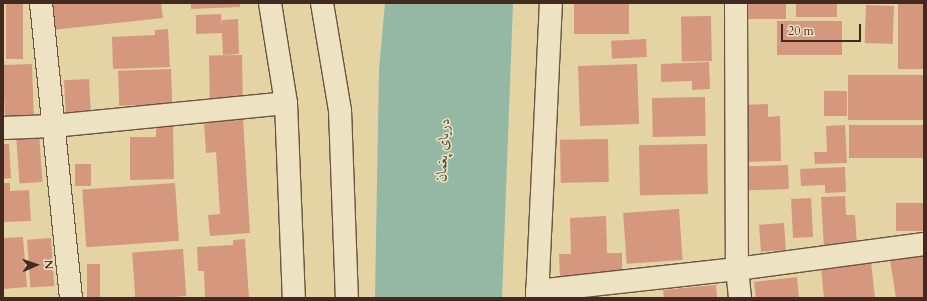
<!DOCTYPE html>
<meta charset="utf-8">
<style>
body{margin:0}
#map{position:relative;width:927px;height:301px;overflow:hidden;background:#e4d4a3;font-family:Cardo,Amiri,serif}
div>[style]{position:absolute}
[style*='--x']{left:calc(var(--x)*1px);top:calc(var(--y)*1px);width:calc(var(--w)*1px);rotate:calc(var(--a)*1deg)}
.water>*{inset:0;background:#95b8a4}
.building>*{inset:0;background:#d6977f;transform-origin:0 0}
.roads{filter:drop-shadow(1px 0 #6a5442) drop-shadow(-1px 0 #6a5442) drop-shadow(0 1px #6a5442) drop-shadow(0 -1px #6a5442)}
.street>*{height:22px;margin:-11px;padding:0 11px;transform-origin:11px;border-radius:11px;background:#ede3c3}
.secondary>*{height:22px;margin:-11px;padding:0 11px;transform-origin:11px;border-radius:11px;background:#ede3c3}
span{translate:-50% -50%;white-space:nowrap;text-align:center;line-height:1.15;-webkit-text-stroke:3px #ede3c3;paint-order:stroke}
.water-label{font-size:15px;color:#53463b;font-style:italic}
.frame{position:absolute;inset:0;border:4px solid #422a21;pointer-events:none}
.north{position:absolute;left:16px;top:245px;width:40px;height:40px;-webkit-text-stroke:3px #ede3c3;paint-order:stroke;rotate:88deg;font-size:11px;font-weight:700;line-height:16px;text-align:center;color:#422a21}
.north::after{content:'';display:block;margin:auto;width:14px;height:18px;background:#422a21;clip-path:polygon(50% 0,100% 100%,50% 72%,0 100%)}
.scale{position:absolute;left:781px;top:24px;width:80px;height:18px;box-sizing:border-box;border:2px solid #422a21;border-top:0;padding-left:5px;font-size:12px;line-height:14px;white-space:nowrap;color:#422a21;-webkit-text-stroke:3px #ede3c3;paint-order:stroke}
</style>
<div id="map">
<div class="water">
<div style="clip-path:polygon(385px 3px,513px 3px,502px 298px,375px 298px,379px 69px)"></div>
</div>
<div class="building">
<div style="left:6px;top:3px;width:17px;height:56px"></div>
<div style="clip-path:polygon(51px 3px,161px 3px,163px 18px,52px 30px)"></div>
<div style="clip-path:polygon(191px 3px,240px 3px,240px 7px,191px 9px)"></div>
<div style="left:574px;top:3px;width:55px;height:31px"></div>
<div style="left:741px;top:3px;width:45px;height:16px"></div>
<div style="left:796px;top:3px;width:41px;height:14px"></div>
<div style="left:898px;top:3px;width:26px;height:66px"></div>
<div style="left:866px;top:5px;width:28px;height:38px;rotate:2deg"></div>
<div style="clip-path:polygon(221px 14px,222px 30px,222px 20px,238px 19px,239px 54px,223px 55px,222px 33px,196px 34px,196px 15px)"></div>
<div style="left:711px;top:16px;width:45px;height:30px;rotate:89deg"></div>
<div style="left:777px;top:21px;width:65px;height:34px"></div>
<div style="clip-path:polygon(168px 29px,170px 67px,113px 69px,112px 37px,155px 35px,155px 30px)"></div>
<div style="left:646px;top:39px;width:18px;height:35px;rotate:87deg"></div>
<div style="left:242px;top:55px;width:46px;height:33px;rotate:89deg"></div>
<div style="clip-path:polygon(709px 62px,710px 89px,692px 90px,692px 81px,661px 82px,661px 64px)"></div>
<div style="left:32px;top:64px;width:52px;height:29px;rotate:88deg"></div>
<div style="left:637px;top:64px;width:60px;height:59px;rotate:88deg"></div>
<div style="left:171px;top:69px;width:35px;height:53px;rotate:88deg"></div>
<div style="left:924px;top:75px;width:45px;height:76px;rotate:90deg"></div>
<div style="left:89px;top:79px;width:34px;height:25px;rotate:87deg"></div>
<div style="left:847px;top:91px;width:25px;height:23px;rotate:90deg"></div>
<div style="left:705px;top:97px;width:39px;height:53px;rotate:89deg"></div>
<div style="clip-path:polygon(768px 104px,768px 117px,780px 116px,781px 161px,743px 162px,741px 105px)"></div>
<div style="clip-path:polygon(243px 119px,250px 233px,210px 236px,208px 215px,220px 214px,216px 152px,206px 153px,204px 121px)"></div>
<div style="clip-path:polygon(845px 125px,847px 163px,815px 164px,814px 152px,827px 152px,826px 126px)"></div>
<div style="left:924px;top:125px;width:33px;height:75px;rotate:90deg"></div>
<div style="clip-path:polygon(156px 126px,173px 126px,174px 179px,130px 180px,130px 137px,156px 137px)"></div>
<div style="left:39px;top:133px;width:49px;height:23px;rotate:86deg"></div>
<div style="left:608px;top:139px;width:43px;height:48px;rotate:89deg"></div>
<div style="clip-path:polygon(3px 144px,9px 144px,11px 178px,3px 179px)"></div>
<div style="left:707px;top:144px;width:50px;height:68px;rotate:89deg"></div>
<div style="left:75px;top:164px;width:16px;height:22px"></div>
<div style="left:788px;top:165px;width:24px;height:51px;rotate:88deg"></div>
<div style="clip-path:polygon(845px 167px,846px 192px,825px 193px,825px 185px,801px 186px,800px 169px)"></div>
<div style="clip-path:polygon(3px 183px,10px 183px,10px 191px,29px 190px,31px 221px,3px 222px)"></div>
<div style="left:175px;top:183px;width:58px;height:93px;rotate:86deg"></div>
<div style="clip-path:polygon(845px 196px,846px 215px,855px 215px,857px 247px,824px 249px,821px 197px)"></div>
<div style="left:811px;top:198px;width:39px;height:20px;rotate:87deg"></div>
<div style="left:896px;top:203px;width:28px;height:28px"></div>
<div style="left:679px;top:209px;width:51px;height:56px;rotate:86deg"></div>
<div style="clip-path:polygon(606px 216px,607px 253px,622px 253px,622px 276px,560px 278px,559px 254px,571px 254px,570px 218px)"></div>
<div style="left:784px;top:223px;width:27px;height:25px;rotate:86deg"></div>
<div style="clip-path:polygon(23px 237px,27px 287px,3px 289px,3px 238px)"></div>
<div style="left:51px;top:238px;width:48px;height:24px;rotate:86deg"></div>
<div style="clip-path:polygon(245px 239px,249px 298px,205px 298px,204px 271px,198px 271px,197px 247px,233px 245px,233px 240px)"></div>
<div style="left:183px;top:249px;width:47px;height:51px;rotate:86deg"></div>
<div style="clip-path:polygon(924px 256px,924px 298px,896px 298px,890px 260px)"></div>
<div style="clip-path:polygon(871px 262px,875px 298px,824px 298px,821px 268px)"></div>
<div style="left:87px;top:264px;width:13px;height:34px"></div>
<div style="clip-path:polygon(797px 277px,799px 298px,756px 298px,754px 282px)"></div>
<div style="clip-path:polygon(716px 285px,717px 298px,664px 298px,663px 290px)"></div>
</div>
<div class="roads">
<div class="street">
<div style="--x:41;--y:3;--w:297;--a:84.2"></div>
<div style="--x:736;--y:3;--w:266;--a:89.8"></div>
<div style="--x:737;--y:269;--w:29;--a:84"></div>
<div style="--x:3;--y:128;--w:50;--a:-2.3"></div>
<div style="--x:53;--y:126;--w:234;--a:-5.6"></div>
<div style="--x:537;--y:291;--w:201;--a:-6.3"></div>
<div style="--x:737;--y:269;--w:189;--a:-7.6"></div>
<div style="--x:537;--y:298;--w:295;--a:-87.3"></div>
</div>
<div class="secondary">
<div style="--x:270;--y:3;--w:101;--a:80.9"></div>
<div style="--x:286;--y:103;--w:195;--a:87.7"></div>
<div style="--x:322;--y:3;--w:109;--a:80.5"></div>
<div style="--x:340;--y:110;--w:188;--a:87.9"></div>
</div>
</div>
<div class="water-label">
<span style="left:443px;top:150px;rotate:-87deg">دریای پغمان</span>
</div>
<div class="frame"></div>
<div class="north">N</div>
<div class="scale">20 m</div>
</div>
